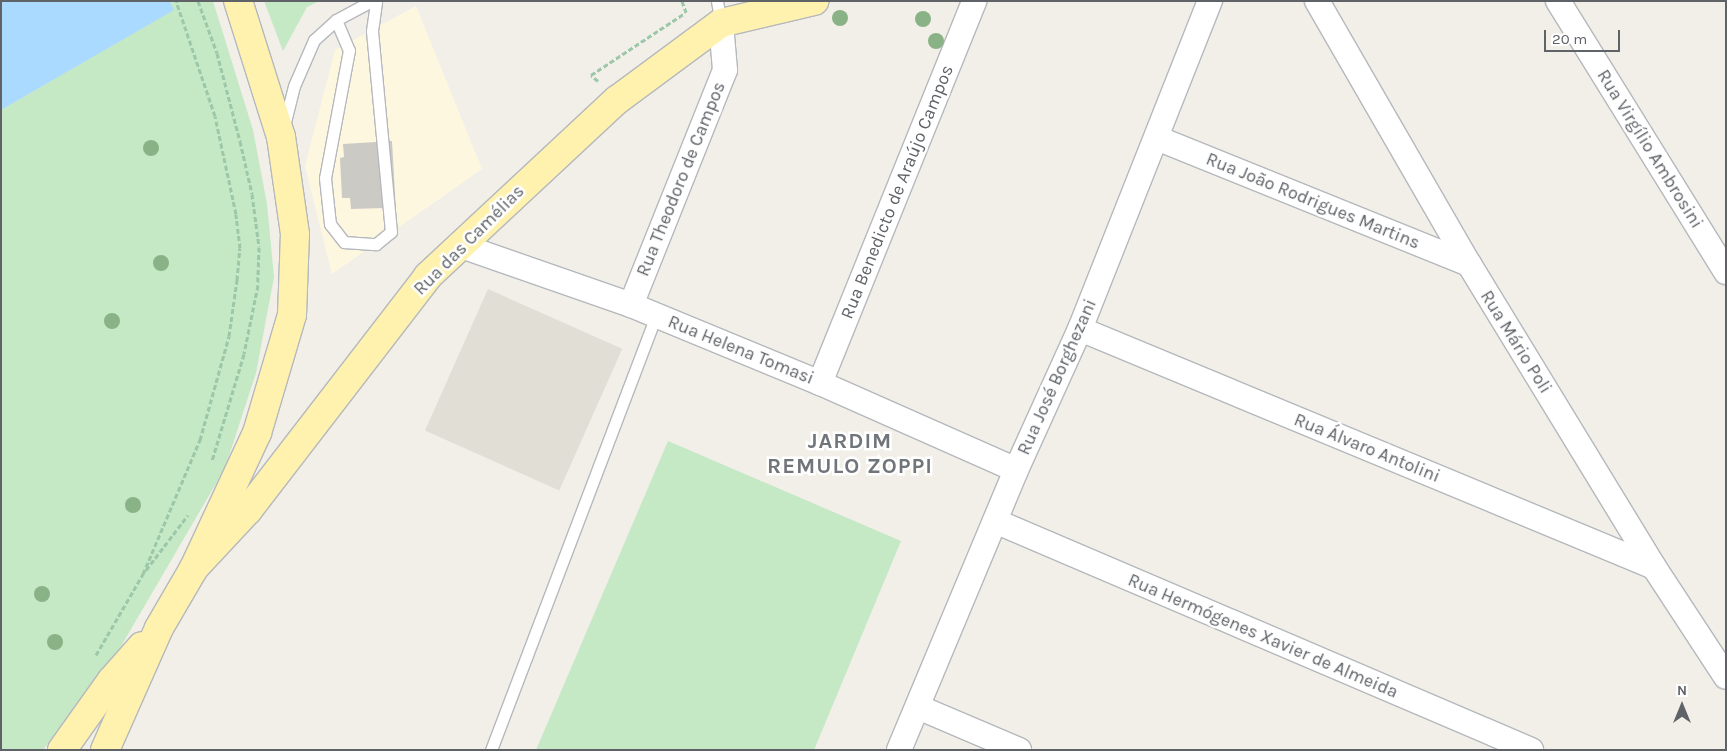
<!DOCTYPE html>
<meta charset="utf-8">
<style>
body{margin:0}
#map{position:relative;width:1727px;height:751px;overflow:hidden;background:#f1efe8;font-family:Karla,sans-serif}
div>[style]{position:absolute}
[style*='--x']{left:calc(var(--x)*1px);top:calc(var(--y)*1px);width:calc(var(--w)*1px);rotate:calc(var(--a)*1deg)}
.commercial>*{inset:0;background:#fef7e0}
.education>*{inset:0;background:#e1ded6;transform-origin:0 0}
.green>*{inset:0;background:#c5e8c5}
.water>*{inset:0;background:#aadaff}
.building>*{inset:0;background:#cccac5}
.path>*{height:3px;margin-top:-1.5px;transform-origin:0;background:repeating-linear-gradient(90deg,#9cc7a9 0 5px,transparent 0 7.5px)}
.roads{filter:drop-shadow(1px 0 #b5b8bc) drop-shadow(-1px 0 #b5b8bc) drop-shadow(0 1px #b5b8bc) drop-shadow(0 -1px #b5b8bc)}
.service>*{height:11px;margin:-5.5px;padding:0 5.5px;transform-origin:5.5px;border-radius:5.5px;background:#fff}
.minor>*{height:24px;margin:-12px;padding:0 12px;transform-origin:12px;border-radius:12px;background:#fff}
.primary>*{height:28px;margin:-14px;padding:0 14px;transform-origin:14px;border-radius:14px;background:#fff2af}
.trees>*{width:16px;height:16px;margin:-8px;border-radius:50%;background:#89b387}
span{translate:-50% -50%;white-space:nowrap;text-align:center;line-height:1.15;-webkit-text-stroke:5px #fff;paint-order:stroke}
.street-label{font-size:18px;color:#5f6368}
.district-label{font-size:22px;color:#70757a;font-weight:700;letter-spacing:1px}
.frame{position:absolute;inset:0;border:2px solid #5f6368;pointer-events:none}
.north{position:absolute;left:1657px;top:681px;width:50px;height:50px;-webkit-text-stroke:4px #fff;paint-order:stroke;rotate:0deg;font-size:14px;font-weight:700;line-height:20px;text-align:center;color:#5f6368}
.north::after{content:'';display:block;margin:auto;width:18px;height:22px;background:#5f6368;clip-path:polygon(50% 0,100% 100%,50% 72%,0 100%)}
.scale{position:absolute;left:1544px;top:30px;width:76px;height:22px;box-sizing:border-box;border:2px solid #5f6368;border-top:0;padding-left:6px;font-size:15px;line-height:18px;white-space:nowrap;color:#5f6368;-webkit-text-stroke:4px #fff;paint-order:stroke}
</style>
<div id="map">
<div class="commercial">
<div style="clip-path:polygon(416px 6px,482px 169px,332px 274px,305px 166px,335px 50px)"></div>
</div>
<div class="education">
<div style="left:488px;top:289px;width:147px;height:155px;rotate:24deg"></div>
</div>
<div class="green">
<div style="clip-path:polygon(170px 1px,213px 1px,253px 130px,267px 204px,274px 277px,256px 373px,225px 468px,120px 648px,43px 750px,1px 750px,1px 110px,173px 10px)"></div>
<div style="clip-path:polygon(264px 1px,319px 1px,307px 7px,283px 51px)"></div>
<div style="clip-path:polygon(668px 441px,901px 541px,814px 750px,536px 750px)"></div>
</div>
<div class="water">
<div style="clip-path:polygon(1px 1px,170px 1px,174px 10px,1px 110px)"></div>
</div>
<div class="building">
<div style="clip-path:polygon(392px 141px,396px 211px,385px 208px,351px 209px,350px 198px,342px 198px,340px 158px,344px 157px,343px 144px)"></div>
</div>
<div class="path">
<div style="--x:198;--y:1;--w:55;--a:69.9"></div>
<div style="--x:217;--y:53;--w:91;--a:75.4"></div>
<div style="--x:240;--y:141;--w:54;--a:77.2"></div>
<div style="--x:252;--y:194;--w:53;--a:82.5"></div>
<div style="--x:259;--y:247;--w:38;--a:92"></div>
<div style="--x:258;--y:285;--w:70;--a:101.5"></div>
<div style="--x:244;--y:354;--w:112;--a:106.7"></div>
<div style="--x:682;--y:1;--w:12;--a:70"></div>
<div style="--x:598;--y:81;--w:9;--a:-139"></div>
<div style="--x:591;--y:75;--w:113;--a:-33.4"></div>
<div style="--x:146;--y:570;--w:69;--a:-52.6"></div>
<div style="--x:96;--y:655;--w:94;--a:-59.9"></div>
<div style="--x:143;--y:574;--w:146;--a:-67"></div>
<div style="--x:200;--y:440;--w:108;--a:-74.4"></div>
<div style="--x:229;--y:336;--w:57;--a:-81.9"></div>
<div style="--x:237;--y:280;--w:32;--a:-85"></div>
<div style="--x:240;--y:248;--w:34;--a:-97"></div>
<div style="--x:236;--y:214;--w:100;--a:-102.1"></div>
<div style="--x:215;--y:116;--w:121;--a:-108.7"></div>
</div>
<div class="roads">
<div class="service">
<div style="--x:717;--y:1;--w:22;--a:80"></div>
<div style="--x:336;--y:20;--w:33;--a:67"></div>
<div style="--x:349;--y:50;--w:130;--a:100.6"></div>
<div style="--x:325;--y:178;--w:46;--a:83.8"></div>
<div style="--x:330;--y:224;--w:23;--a:52"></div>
<div style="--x:344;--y:242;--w:32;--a:4"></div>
<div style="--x:376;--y:244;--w:19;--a:-39"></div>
<div style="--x:391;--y:232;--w:202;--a:-95.4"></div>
<div style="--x:372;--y:31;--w:30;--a:-82"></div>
<div style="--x:284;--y:126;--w:41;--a:-76"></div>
<div style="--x:294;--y:86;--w:50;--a:-66.5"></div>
<div style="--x:314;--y:40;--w:30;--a:-42"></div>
<div style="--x:336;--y:20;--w:40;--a:-28"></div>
<div style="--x:491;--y:750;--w:465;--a:-69.2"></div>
</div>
<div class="minor">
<div style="--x:1317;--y:1;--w:304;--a:60"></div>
<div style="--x:1469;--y:264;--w:355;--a:58.6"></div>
<div style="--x:1654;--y:567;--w:131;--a:56.8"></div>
<div style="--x:1558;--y:1;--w:319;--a:58.2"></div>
<div style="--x:1157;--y:138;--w:336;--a:22"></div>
<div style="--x:459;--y:245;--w:182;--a:19.2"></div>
<div style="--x:631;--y:305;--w:204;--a:22.4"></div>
<div style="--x:820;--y:383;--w:214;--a:23.9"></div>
<div style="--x:631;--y:305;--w:253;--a:-68.2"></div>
<div style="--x:725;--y:70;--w:47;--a:-94.9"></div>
<div style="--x:1080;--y:329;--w:621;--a:22.52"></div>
<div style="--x:820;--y:383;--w:412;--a:-68"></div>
<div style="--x:995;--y:521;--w:583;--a:23.13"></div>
<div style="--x:918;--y:707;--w:110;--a:23.1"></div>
<div style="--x:899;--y:750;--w:303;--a:-67.3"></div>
<div style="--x:1016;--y:470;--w:155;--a:-65.6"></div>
<div style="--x:1080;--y:329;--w:353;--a:-68.4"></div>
</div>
<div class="primary">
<div style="--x:194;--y:568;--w:79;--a:-47"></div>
<div style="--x:248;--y:510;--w:295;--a:-52.4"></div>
<div style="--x:428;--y:276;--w:258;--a:-43"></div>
<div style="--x:617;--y:100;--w:129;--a:-36.5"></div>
<div style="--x:721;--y:23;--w:96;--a:-13.3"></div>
<div style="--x:62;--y:750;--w:86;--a:-54.5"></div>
<div style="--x:112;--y:680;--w:45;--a:-48.6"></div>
<div style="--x:105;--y:750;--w:133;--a:-66.1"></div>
<div style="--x:159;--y:628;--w:69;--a:-59.7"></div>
<div style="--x:194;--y:568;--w:149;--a:-65"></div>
<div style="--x:257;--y:433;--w:123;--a:-73.5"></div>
<div style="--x:292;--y:315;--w:81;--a:-87.9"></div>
<div style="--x:295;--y:234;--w:98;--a:-98.2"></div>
<div style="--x:281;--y:137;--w:143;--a:-107.5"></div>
</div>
</div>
<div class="trees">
<div style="left:840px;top:18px"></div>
<div style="left:923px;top:19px"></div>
<div style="left:936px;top:41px"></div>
<div style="left:151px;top:148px"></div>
<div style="left:161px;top:263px"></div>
<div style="left:112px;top:321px"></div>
<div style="left:133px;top:505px"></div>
<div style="left:42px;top:594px"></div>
<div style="left:55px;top:642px"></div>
</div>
<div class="street-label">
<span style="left:1650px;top:149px;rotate:58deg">Rua Virgílio Ambrosini</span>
<span style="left:681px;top:179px;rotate:-68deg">Rua Theodoro de Campos</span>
<span style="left:897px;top:192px;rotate:-68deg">Rua Benedicto de Araújo Campos</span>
<span style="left:1313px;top:201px;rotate:22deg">Rua João Rodrigues Martins</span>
<span style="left:469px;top:240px;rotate:-45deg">Rua das Camélias</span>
<span style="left:1516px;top:342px;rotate:58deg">Rua Mário Poli</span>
<span style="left:741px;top:350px;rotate:22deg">Rua Helena Tomasi</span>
<span style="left:1057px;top:377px;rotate:-66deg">Rua José Borghezani</span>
<span style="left:1367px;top:448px;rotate:22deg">Rua Álvaro Antolini</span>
<span style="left:1263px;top:636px;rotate:23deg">Rua Hermógenes Xavier de Almeida</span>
</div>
<div class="district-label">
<span style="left:850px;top:454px">JARDIM<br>REMULO ZOPPI</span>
</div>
<div class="frame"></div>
<div class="north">N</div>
<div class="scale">20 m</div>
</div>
